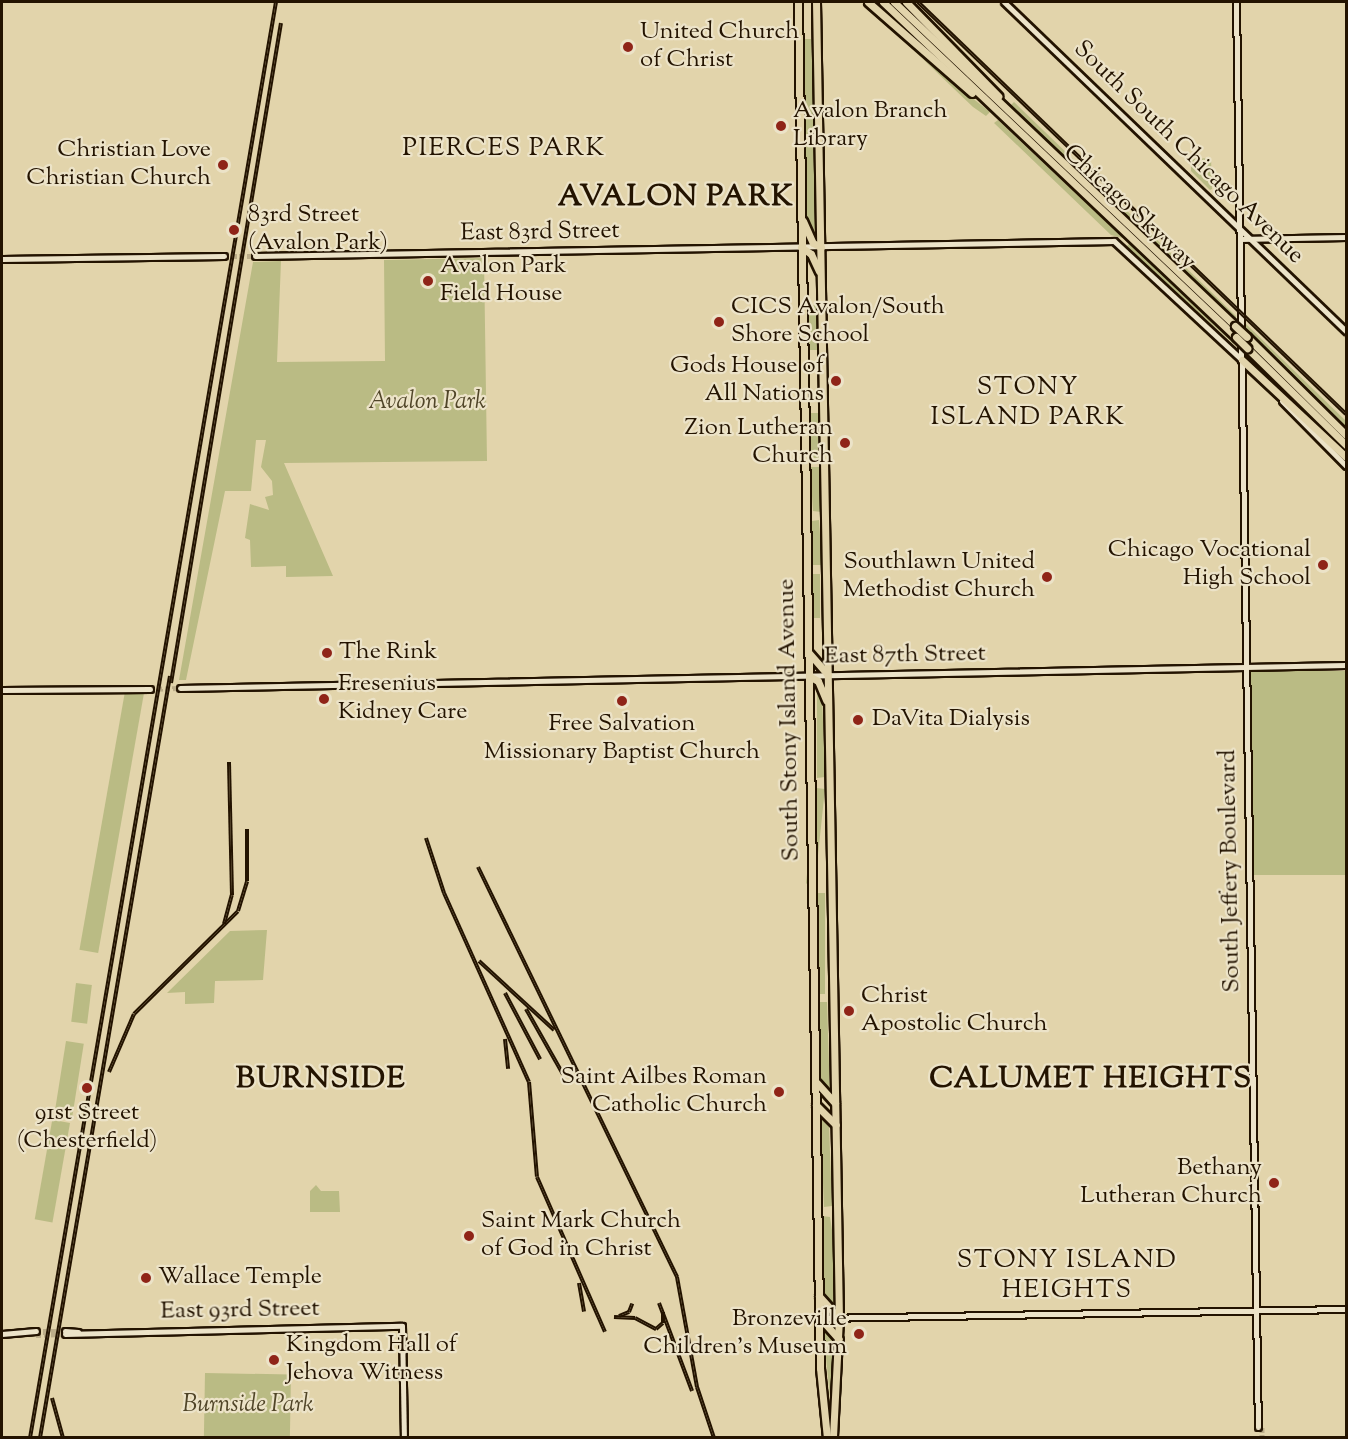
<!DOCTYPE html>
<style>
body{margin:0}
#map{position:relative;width:1348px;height:1439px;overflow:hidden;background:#e2d4ab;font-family:"Sorts Mill Goudy",serif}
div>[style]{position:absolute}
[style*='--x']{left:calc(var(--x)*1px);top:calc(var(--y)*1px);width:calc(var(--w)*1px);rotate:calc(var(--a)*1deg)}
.green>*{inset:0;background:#babb84;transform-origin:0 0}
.secondary-tunnel>*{height:5px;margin-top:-2.5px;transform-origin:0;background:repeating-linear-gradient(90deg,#bcad89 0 5px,transparent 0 7.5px)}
.roads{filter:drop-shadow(2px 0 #231300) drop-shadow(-2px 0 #231300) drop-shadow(0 2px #231300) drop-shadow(0 -2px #231300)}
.secondary>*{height:5px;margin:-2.5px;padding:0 2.5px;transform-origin:2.5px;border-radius:2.5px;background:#ece3c8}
.highway>*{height:7px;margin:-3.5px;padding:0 3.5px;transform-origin:3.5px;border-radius:3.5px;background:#e2d4ab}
.rail>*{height:4px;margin-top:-2px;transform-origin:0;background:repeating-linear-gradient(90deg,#ece3c8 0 4.5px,#231300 0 9px);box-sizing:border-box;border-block:2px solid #231300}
.bridges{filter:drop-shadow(2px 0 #231300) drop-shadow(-2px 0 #231300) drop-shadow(0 2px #231300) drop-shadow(0 -2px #231300)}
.highway-bridge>*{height:7px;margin:-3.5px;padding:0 3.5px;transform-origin:3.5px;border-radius:3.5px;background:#e2d4ab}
.dots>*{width:16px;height:16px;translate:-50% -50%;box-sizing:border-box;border:3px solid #ece3c8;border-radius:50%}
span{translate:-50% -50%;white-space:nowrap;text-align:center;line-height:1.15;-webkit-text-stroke:4.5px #ece3c8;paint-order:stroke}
.poi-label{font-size:24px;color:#231300}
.left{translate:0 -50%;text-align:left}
.right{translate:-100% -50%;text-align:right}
.street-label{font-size:24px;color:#231300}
.park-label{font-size:24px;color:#504528;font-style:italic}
.neighbourhood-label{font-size:26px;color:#231300;letter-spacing:1.5px}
.district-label{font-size:30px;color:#231300;font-weight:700;letter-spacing:1.5px}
.frame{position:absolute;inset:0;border:3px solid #231300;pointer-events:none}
</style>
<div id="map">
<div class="green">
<div style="clip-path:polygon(803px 39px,811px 39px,815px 134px,805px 134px)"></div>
<div style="clip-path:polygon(906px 43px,923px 59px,990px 112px,986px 116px,973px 107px)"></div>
<div style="clip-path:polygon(1014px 102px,1236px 316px,1236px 320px,1035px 130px,1010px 106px)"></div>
<div style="clip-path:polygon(998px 120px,1019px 140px,1123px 238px,1111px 235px,994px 123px)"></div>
<div style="clip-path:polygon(804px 146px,813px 146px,817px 241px,807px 219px)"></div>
<div style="clip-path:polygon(1211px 158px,1212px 189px,1210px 190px,1191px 171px,1191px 159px)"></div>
<div style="clip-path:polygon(1130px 243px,1235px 343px,1235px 345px,1126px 247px)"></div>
<div style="clip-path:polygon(484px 258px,487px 461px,284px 463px,333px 576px,286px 577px,286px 566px,251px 567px,250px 540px,245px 538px,250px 504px,269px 510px,265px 497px,273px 495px,272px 481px,261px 467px,266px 440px,256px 440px,251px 491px,225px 491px,186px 680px,179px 680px,253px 262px,281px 261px,277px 362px,385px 361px,384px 260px)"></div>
<div style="clip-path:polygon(807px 305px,816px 305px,819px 350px,808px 350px)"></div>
<div style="clip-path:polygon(1246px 324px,1346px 421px,1346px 428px,1246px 330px)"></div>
<div style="left:810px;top:413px;width:8px;height:45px"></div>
<div style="clip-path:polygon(810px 467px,819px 467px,821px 512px,813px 511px)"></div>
<div style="clip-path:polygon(819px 520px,822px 565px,812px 565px,812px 521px)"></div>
<div style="left:811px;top:574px;width:9px;height:44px"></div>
<div style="left:1346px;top:671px;width:204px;height:95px;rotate:90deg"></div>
<div style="clip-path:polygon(817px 682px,822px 695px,825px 777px,817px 778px)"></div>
<div style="left:144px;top:693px;width:264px;height:19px;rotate:100deg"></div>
<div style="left:816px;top:788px;width:9px;height:96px;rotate:6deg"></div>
<div style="left:817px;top:893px;width:8px;height:101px"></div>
<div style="clip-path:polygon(267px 930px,263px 980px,215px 981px,214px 1003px,185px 1004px,185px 992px,167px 993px,230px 931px)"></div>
<div style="left:76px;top:983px;width:16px;height:39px;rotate:7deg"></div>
<div style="clip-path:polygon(817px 1002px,827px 1002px,830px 1097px,822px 1088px,818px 1062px)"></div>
<div style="left:66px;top:1041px;width:18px;height:73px;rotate:9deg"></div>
<div style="clip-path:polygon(820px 1111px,829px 1126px,832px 1206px,824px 1207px)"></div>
<div style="left:70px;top:1123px;width:101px;height:18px;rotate:100deg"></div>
<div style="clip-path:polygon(316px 1185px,321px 1191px,339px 1191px,340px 1212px,310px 1212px,310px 1191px)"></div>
<div style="clip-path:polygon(822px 1216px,830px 1217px,833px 1237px,834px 1313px,824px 1296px)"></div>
<div style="clip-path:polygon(823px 1326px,833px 1338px,835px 1363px,832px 1419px)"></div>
<div style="left:205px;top:1373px;width:86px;height:64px;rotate:1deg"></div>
</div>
<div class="secondary-tunnel">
<div style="--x:224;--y:256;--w:31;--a:0"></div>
<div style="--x:150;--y:689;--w:30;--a:-2"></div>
<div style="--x:36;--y:1331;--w:29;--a:0"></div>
<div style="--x:36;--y:1335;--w:29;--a:-2"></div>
<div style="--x:1262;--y:1427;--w:11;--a:90"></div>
</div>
<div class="roads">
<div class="secondary">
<div style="--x:1004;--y:2;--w:475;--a:43.9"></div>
<div style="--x:1236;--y:2;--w:1425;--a:89.12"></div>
<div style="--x:1240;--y:239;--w:106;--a:-1.1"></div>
<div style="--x:255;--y:256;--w:859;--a:-1"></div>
<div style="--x:1114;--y:241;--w:175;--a:42.9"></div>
<div style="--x:2;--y:259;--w:222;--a:-0.8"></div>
<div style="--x:1282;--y:401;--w:91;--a:45.4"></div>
<div style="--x:370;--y:684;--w:23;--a:0"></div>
<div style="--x:180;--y:688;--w:1166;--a:-1.13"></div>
<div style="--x:2;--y:690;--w:148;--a:-0.4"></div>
<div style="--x:820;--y:1318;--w:526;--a:-0.98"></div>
<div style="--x:65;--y:1331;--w:13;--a:4"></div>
<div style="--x:2;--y:1334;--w:34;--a:-5"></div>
<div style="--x:65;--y:1334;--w:337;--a:-1.4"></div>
<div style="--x:402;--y:1326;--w:112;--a:89"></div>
</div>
<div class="highway">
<div style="--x:798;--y:2;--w:1366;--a:89.08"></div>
<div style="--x:820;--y:1368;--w:70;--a:84.3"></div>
<div style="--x:816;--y:2;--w:1316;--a:89"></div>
<div style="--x:839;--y:1318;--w:120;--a:92.9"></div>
<div style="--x:868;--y:2;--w:138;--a:41.2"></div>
<div style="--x:883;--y:2;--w:487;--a:43.5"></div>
<div style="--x:894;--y:2;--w:470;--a:43.5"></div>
<div style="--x:906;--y:2;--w:132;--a:45.6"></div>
<div style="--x:803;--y:221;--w:24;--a:66"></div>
<div style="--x:813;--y:243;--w:9;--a:27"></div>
<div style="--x:801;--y:247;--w:12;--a:35"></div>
<div style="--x:811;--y:254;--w:19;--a:65"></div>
<div style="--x:1247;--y:337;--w:139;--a:44.7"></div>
<div style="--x:1247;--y:348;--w:139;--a:44.4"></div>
<div style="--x:1242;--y:360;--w:142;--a:43"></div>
<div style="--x:809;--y:653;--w:29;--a:49"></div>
<div style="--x:809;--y:676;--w:10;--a:29"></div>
<div style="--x:818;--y:681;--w:21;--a:67"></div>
<div style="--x:817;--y:1083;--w:27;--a:48"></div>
<div style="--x:816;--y:1105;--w:28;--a:45"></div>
<div style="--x:819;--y:1296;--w:30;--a:48"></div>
<div style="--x:820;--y:1318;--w:28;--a:48"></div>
</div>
</div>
<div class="rail">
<div style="--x:918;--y:2;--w:594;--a:43.91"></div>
<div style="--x:171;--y:683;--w:669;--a:-80.54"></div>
<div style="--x:426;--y:838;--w:58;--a:71.9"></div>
<div style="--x:444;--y:893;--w:207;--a:65.8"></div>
<div style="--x:529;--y:1082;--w:95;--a:85.2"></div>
<div style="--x:537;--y:1177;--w:169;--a:66.3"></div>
<div style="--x:478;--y:867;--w:456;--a:64.1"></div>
<div style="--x:677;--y:1277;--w:112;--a:79.7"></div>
<div style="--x:697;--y:1387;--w:54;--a:71.6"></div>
<div style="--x:224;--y:924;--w:30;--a:-75"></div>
<div style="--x:232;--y:895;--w:133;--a:-91.3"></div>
<div style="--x:479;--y:961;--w:102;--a:42.6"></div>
<div style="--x:505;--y:993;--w:75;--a:62.1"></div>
<div style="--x:526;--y:1009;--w:75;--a:60.4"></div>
<div style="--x:505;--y:1039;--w:30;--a:84"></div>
<div style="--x:109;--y:1072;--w:63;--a:-66.7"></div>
<div style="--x:134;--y:1014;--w:146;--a:-44.7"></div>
<div style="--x:238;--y:911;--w:31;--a:-73"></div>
<div style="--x:247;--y:881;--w:52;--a:-90"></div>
<div style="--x:579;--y:1283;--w:29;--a:80"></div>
<div style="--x:659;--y:1303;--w:94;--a:69.4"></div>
<div style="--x:619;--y:1316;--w:11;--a:-22"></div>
<div style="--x:629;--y:1312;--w:9;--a:-69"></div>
<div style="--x:614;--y:1317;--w:21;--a:3"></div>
<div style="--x:635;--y:1318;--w:24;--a:28"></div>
<div style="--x:656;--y:1329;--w:9;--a:-41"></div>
<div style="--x:663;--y:1323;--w:11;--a:-90"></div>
<div style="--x:52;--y:1398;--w:41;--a:74.6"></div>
<div style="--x:30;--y:1438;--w:1457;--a:-80.28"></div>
<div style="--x:40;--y:1438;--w:773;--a:-80.32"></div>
</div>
<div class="bridges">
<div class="highway-bridge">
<div style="--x:1235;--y:326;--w:16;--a:43"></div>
<div style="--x:1236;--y:337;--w:16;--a:45"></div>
</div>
</div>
<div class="dots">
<div style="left:628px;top:47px;background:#8f2418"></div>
<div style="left:781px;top:126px;background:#8f2418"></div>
<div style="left:223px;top:165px;background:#8f2418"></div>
<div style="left:234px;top:230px;background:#8f2418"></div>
<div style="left:428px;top:281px;background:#8f2418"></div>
<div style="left:719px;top:322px;background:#8f2418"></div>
<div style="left:836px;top:381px;background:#8f2418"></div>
<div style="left:845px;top:443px;background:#8f2418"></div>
<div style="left:1323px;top:565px;background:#8f2418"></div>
<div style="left:1047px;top:577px;background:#8f2418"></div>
<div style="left:327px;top:653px;background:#8f2418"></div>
<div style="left:324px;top:699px;background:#8f2418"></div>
<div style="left:622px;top:701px;background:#8f2418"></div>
<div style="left:858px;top:720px;background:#8f2418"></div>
<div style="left:849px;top:1011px;background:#8f2418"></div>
<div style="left:87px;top:1088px;background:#8f2418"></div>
<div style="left:779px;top:1092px;background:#8f2418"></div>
<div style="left:1274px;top:1183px;background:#8f2418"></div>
<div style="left:469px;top:1236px;background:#8f2418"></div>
<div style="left:146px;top:1278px;background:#8f2418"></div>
<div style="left:859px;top:1334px;background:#8f2418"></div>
<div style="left:274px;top:1360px;background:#8f2418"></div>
</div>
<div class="poi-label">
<span class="left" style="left:640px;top:47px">United Church<br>of Christ</span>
<span class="left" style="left:793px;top:126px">Avalon Branch<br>Library</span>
<span class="right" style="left:211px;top:165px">Christian Love<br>Christian Church</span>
<span class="left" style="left:248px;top:230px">83rd Street<br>(Avalon Park)</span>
<span class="left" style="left:440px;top:281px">Avalon Park<br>Field House</span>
<span class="left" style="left:731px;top:322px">CICS Avalon/South<br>Shore School</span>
<span class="right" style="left:824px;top:381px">Gods House of<br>All Nations</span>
<span class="right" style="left:833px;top:443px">Zion Lutheran<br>Church</span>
<span class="right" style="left:1311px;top:565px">Chicago Vocational<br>High School</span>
<span class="right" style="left:1035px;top:577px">Southlawn United<br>Methodist Church</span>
<span class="left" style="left:339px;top:653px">The Rink</span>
<span class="left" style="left:338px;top:699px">Fresenius<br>Kidney Care</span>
<span class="left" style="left:872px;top:720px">DaVita Dialysis</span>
<span style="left:622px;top:739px">Free Salvation<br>Missionary Baptist Church</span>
<span class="left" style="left:861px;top:1011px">Christ<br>Apostolic Church</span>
<span class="right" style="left:767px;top:1092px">Saint Ailbes Roman<br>Catholic Church</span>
<span style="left:87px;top:1128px">91st Street<br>(Chesterfield)</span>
<span class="right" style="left:1262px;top:1183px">Bethany<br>Lutheran Church</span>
<span class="left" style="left:481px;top:1236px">Saint Mark Church<br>of God in Christ</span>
<span class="left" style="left:158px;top:1278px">Wallace Temple</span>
<span class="right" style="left:847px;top:1334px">Bronzeville<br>Children's Museum</span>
<span class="left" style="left:286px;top:1360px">Kingdom Hall of<br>Jehova Witness</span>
</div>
<div class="street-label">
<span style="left:1188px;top:153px;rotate:44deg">South South Chicago Avenue</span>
<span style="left:1129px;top:208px;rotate:43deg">Chicago Skyway</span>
<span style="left:540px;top:233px;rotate:-1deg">East 83rd Street</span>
<span style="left:905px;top:656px;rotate:-1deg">East 87th Street</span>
<span style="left:790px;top:720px;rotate:-91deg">South Stony Island Avenue</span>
<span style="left:1231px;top:871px;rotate:-91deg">South Jeffery Boulevard</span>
<span style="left:240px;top:1311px;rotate:-1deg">East 93rd Street</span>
</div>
<div class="park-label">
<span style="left:427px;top:403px">Avalon Park</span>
<span style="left:248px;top:1406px">Burnside Park</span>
</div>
<div class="neighbourhood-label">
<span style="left:504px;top:149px">PIERCES PARK</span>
<span style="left:1028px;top:403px">STONY<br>ISLAND PARK</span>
<span style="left:1067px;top:1276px">STONY ISLAND<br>HEIGHTS</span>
</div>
<div class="district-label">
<span style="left:676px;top:198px">AVALON PARK</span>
<span style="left:321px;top:1080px">BURNSIDE</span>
<span style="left:1091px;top:1080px">CALUMET HEIGHTS</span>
</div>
<div class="frame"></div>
</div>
